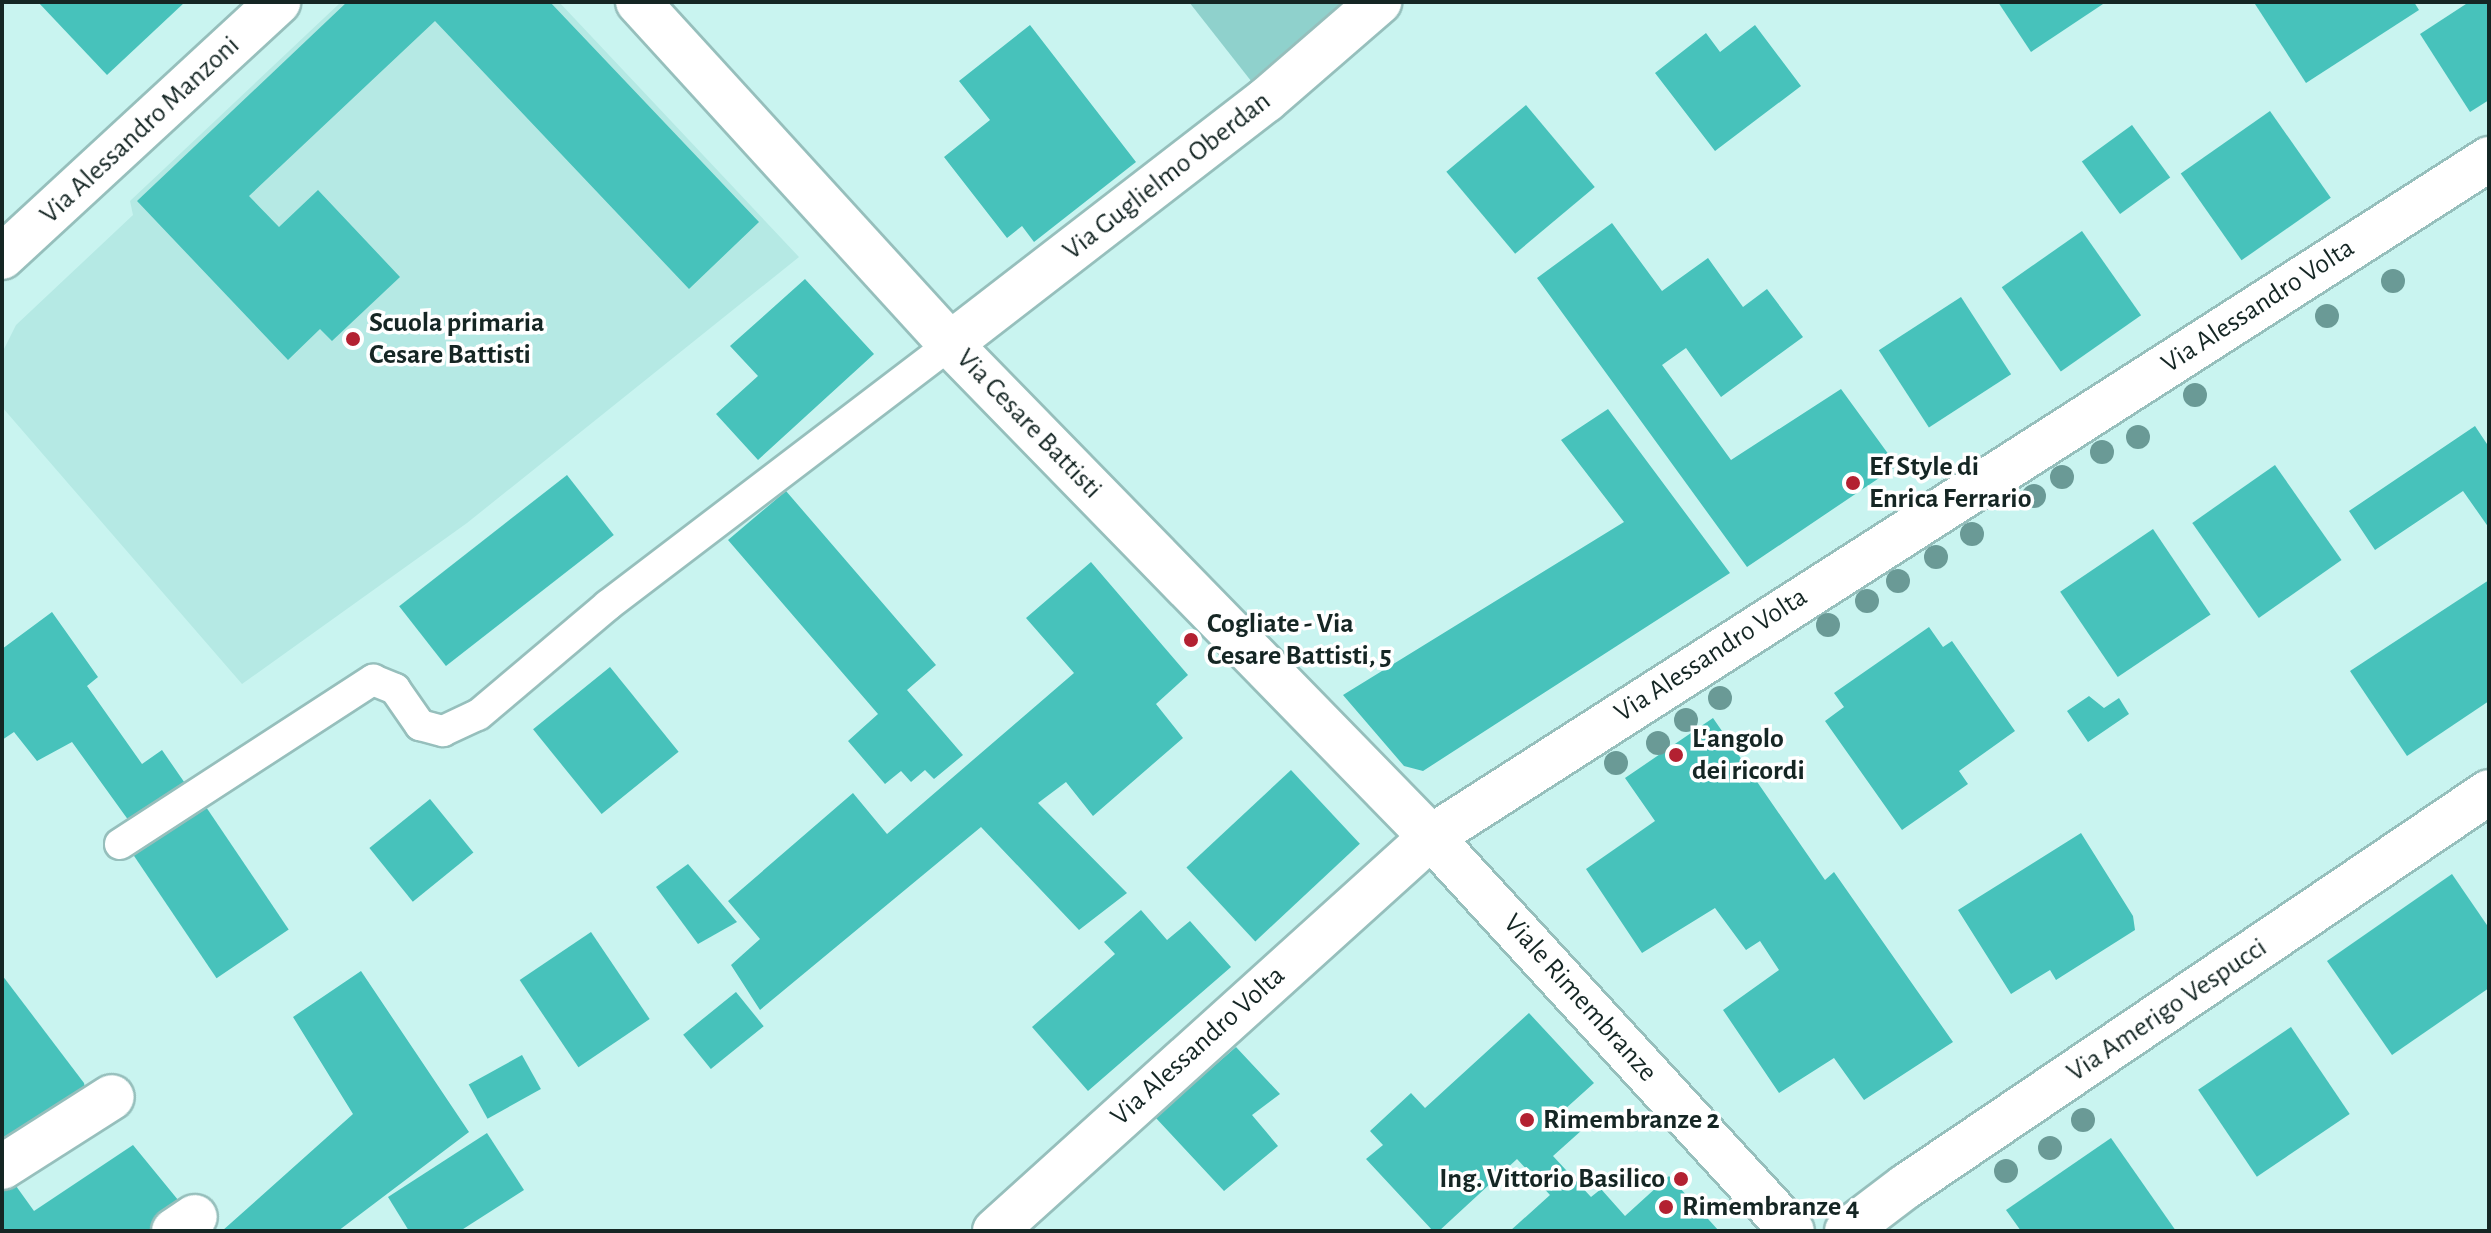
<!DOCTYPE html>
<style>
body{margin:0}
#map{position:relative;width:2491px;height:1233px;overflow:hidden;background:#c9f4f0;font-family:"Alegreya Sans",sans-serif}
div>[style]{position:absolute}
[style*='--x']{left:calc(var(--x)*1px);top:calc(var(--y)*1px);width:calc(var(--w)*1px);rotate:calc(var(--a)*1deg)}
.built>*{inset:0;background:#b5e9e4}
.green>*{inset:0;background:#8fd1cc}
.building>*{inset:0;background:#47c2bb;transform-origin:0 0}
.roads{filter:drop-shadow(2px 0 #96bfbc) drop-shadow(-2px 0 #96bfbc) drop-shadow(0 2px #96bfbc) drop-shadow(0 -2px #96bfbc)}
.service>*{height:30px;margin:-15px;padding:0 15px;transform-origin:15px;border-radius:15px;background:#fff}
.minor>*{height:44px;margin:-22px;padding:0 22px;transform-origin:22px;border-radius:22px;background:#fff}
.tertiary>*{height:44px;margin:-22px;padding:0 22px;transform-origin:22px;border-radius:22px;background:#fff}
.trees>*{width:24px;height:24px;margin:-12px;border-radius:50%;background:#6a9a96}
.dots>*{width:22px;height:22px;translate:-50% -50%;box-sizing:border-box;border:4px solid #fff;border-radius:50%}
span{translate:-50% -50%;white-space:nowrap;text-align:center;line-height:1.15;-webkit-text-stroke:7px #fff;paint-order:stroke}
.street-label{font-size:28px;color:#152624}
.poi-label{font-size:28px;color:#152624;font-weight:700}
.left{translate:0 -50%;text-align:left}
.right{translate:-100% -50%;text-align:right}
.frame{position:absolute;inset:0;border:4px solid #152624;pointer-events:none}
</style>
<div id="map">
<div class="built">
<div style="clip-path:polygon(341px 2px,559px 2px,799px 257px,467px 523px,242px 684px,2px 407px,2px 353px,16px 325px,133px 215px,130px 201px)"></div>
</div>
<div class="green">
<div style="clip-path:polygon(1189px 2px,1371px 2px,1266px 100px)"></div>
</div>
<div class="building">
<div style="clip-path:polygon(38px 2px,185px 2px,107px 75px)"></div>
<div style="clip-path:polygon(347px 2px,550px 2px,759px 222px,689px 289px,435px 21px,249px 196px,279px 227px,318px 190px,400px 277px,332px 341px,320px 329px,288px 360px,137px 201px)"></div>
<div style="clip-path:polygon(1998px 2px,2106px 2px,2031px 52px)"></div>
<div style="clip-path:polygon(2258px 2px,2414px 2px,2419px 10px,2306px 83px,2255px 4px)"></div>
<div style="clip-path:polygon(2469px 2px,2489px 2px,2489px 100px,2470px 112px,2420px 34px)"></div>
<div style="clip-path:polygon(1030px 25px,1136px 162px,1034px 242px,1022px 226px,1007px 238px,944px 157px,990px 120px,959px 81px)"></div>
<div style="clip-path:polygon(1755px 25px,1801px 86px,1715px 151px,1655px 73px,1706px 33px,1720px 52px)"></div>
<div style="left:1526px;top:105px;width:107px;height:104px;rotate:50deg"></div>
<div style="left:2270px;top:111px;width:106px;height:109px;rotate:55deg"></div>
<div style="left:2132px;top:125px;width:65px;height:62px;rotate:54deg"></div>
<div style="clip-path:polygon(1612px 223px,1662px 291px,1708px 258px,1743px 307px,1767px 289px,1803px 337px,1721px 397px,1686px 348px,1662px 365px,1731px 460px,1841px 389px,1897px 466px,1747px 567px,1537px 278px)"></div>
<div style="left:2082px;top:231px;width:103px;height:98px;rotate:55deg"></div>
<div style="clip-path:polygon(805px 279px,874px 354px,758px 460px,716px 414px,758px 376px,730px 346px)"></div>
<div style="left:1961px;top:297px;width:92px;height:98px;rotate:57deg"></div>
<div style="clip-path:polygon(1608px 409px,1730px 573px,1423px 771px,1404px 766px,1343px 695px,1624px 522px,1561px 440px)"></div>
<div style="clip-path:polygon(2475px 426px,2489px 447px,2489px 528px,2463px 491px,2375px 550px,2349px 511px)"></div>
<div style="left:2275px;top:465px;width:116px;height:101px;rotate:55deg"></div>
<div style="left:567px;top:475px;width:76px;height:213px;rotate:52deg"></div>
<div style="clip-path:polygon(786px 491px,936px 665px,907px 690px,963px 755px,934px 779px,925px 770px,911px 782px,901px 771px,885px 784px,848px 741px,878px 714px,728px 540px)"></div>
<div style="left:2153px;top:529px;width:103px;height:112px;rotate:56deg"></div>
<div style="clip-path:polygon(1091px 562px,1188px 675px,1156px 704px,1183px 738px,1093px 816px,1066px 782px,1038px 803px,1127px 893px,1079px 930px,981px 827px,760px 1010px,731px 965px,760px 939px,728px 901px,853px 793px,887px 834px,1074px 673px,1026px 618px)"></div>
<div style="clip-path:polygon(2489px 580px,2489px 701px,2407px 756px,2350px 671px)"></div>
<div style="clip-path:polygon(52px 612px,98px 677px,87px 686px,142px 764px,162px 750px,189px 789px,134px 828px,72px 742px,37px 761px,14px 732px,2px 740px,2px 649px)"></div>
<div style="clip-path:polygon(1929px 627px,1943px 647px,1952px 641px,2015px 731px,1959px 771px,1968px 784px,1902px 830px,1825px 721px,1844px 707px,1834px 693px)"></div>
<div style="left:610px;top:667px;width:109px;height:99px;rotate:51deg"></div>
<div style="clip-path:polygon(2089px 696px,2104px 708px,2119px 698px,2129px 714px,2088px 742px,2067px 711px)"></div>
<div style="clip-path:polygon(1713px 718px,1825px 880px,1834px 872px,1953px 1042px,1864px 1100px,1834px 1058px,1779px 1093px,1723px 1010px,1779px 970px,1760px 941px,1746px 950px,1715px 908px,1642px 953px,1586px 869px,1655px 821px,1625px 778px)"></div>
<div style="left:1291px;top:770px;width:101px;height:143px;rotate:47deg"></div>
<div style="left:430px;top:799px;width:69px;height:78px;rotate:51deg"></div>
<div style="left:202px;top:801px;width:155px;height:87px;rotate:56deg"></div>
<div style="clip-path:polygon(2081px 833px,2133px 916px,2135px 930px,2056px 980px,2050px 970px,2011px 994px,1958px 910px)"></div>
<div style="clip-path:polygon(688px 864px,737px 922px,698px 944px,656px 887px)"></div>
<div style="clip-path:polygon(2452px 874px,2489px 928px,2489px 988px,2392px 1055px,2327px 961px)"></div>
<div style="clip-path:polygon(1141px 910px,1167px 940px,1190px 921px,1231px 967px,1088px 1091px,1032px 1027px,1115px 954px,1104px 942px)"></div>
<div style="left:591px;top:932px;width:105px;height:86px;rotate:56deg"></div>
<div style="clip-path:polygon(361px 971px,469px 1132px,338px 1231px,222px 1231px,353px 1114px,293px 1017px)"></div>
<div style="clip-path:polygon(2px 975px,84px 1083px,86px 1093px,2px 1150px)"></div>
<div style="left:736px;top:992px;width:44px;height:68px;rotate:51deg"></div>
<div style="clip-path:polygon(1529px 1013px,1594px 1083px,1564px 1110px,1582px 1130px,1553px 1156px,1591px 1197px,1601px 1189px,1625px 1216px,1669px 1176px,1719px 1231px,1510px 1231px,1550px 1195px,1517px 1159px,1439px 1231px,1433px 1231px,1366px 1159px,1383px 1145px,1370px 1131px,1411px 1093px,1425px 1108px)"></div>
<div style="left:2291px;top:1027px;width:105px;height:112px;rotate:56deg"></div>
<div style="clip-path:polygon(1236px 1047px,1280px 1094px,1252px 1115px,1278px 1146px,1224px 1191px,1155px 1117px)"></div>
<div style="left:522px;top:1055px;width:39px;height:61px;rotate:61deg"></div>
<div style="clip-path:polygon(487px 1133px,524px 1190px,460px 1231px,409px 1231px,388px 1197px)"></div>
<div style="clip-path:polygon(2111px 1138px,2176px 1231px,2021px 1231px,2006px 1210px)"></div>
<div style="clip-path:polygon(133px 1145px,183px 1206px,149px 1231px,2px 1231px,2px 1184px,11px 1179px,34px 1211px)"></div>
</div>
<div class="roads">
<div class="service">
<div style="--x:120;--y:844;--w:302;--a:-33"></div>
<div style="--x:373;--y:680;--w:24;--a:22"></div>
<div style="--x:395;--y:689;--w:44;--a:55.2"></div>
<div style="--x:420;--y:725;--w:24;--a:15"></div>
<div style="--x:443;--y:731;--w:38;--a:-25"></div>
<div style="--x:478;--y:715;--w:170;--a:-40.2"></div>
<div style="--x:608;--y:605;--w:430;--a:-37.3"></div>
</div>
<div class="minor">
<div style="--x:950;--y:344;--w:399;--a:-37.7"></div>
<div style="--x:1266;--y:100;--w:150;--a:-40.9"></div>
<div style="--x:1431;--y:837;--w:534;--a:47.5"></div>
<div style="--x:2;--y:1167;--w:130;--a:-32.5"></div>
<div style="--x:174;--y:1231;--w:25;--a:-34"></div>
<div style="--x:1847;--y:1231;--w:73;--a:-37.2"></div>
<div style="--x:1905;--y:1187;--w:705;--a:-34.07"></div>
</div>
<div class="tertiary">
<div style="--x:638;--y:2;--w:463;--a:47.6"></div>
<div style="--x:950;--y:344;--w:689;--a:45.71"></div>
<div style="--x:2;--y:257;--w:376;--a:-42.7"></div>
<div style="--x:995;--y:1231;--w:588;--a:-42.1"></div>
<div style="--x:1431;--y:837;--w:1257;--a:-32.65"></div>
</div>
</div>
<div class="trees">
<div style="left:2393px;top:281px"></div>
<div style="left:2327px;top:316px"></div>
<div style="left:2195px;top:395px"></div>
<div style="left:2138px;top:437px"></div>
<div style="left:2102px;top:452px"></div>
<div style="left:2062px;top:477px"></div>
<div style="left:2034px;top:496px"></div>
<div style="left:1972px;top:534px"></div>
<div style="left:1936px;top:557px"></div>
<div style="left:1898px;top:581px"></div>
<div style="left:1867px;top:601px"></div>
<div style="left:1828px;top:625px"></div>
<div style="left:1720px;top:698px"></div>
<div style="left:1686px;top:720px"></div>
<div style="left:1658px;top:743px"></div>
<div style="left:1616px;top:763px"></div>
<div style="left:2083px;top:1120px"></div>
<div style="left:2050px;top:1148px"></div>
<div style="left:2006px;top:1171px"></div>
</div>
<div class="dots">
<div style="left:353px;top:339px;background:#b32131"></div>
<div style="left:1853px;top:483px;background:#b32131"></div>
<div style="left:1191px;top:640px;background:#b32131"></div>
<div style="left:1676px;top:755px;background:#b32131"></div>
<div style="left:1527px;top:1120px;background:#b32131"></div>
<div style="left:1681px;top:1179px;background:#b32131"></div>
<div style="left:1666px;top:1207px;background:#b32131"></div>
</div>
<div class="street-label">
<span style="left:140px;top:130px;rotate:-43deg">Via Alessandro Manzoni</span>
<span style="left:1167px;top:176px;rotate:-38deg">Via Guglielmo Oberdan</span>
<span style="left:2258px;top:306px;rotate:-33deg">Via Alessandro Volta</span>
<span style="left:1029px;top:424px;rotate:46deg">Via Cesare Battisti</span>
<span style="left:1711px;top:655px;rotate:-33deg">Via Alessandro Volta</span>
<span style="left:1580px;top:998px;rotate:48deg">Viale Rimembranze</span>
<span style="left:2167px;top:1010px;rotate:-34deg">Via Amerigo Vespucci</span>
<span style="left:1198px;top:1046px;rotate:-42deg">Via Alessandro Volta</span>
</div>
<div class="poi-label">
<span class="left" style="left:369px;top:339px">Scuola primaria<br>Cesare Battisti</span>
<span class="left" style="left:1869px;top:483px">Ef Style di<br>Enrica Ferrario</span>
<span class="left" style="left:1207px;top:640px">Cogliate - Via<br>Cesare Battisti, 5</span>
<span class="left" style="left:1692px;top:755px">L'angolo<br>dei ricordi</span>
<span class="left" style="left:1543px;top:1120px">Rimembranze 2</span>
<span class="right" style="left:1665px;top:1179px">Ing. Vittorio Basilico</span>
<span class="left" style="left:1682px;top:1207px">Rimembranze 4</span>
</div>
<div class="frame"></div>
</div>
